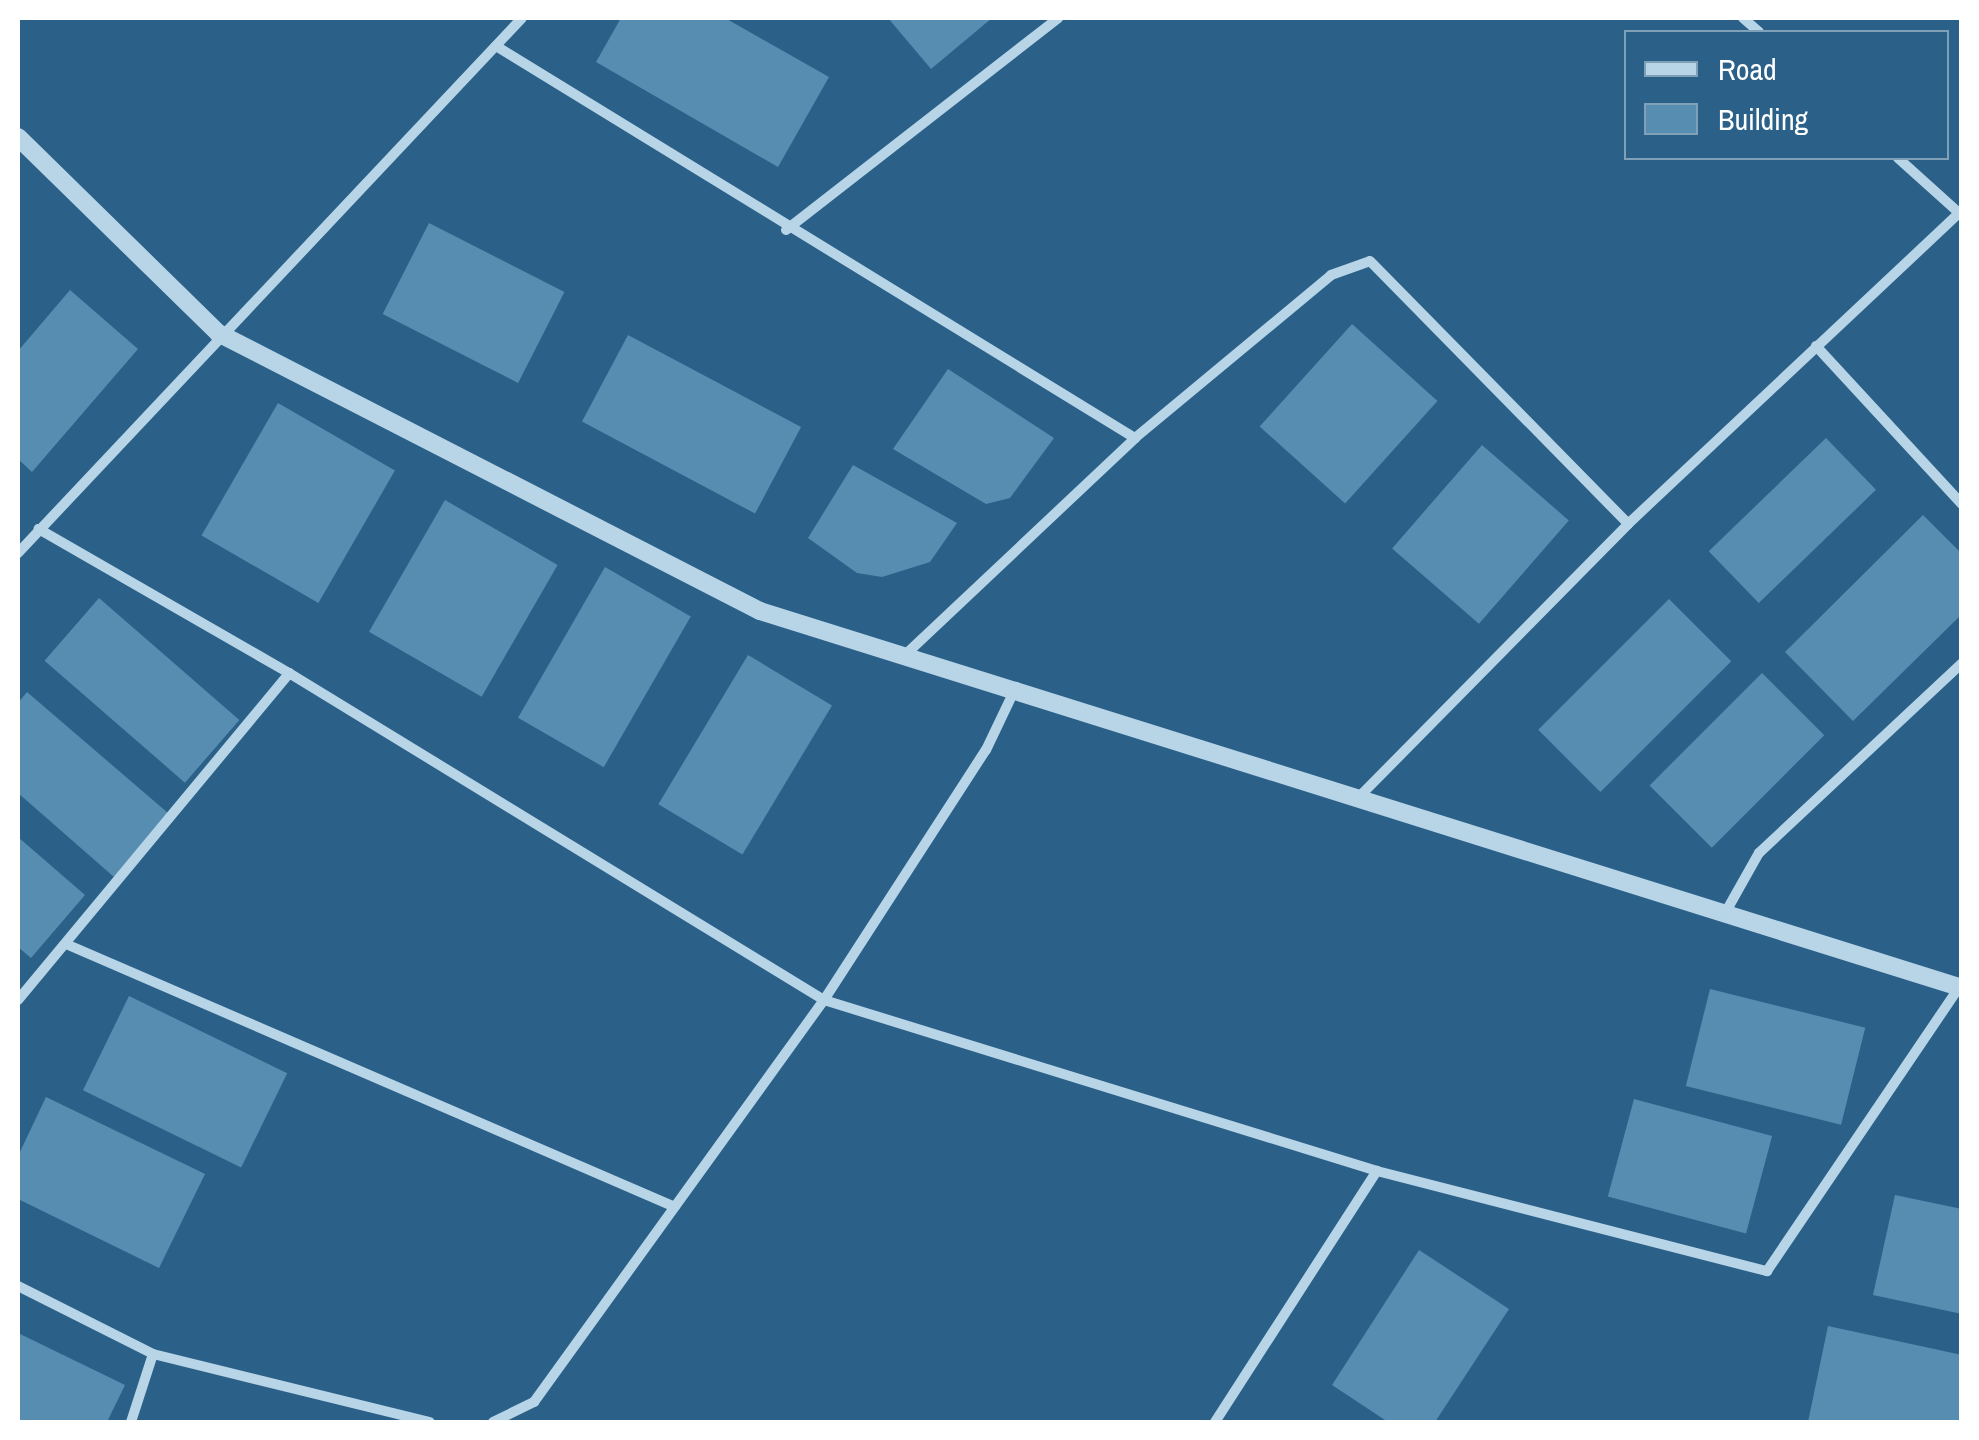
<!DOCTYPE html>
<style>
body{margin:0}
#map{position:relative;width:1979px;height:1440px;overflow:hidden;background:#2b6188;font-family:"Archivo Narrow",sans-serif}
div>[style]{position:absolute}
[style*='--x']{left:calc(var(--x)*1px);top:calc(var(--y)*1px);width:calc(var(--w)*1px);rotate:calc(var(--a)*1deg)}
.building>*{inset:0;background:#578db1;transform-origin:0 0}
.minor>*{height:10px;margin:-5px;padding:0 5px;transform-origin:5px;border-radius:5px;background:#b8d5e8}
.tertiary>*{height:18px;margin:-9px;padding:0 9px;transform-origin:9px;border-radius:9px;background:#b8d5e8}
span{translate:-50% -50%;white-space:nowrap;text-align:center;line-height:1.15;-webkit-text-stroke:8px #2b6188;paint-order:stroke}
.frame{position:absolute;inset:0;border:20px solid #fff;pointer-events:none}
.legend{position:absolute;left:1624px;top:30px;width:325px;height:130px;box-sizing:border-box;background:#2b6188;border:2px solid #80a0b8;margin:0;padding:12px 18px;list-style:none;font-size:30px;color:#fff}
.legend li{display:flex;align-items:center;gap:20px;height:50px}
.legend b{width:50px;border:2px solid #80a0b8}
</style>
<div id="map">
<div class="building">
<div style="clip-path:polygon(621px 18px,725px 18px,829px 77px,778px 167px,596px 62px)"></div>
<div style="clip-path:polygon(888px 18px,992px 18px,931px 69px)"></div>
<div style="left:429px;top:223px;width:152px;height:102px;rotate:27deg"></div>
<div style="clip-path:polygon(70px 290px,138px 349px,32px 472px,18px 459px,18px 351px)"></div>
<div style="left:1352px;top:324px;width:115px;height:138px;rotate:42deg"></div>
<div style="left:628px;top:335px;width:196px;height:98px;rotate:28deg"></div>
<div style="clip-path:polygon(948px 369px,1054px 438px,1010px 498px,986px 504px,893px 449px)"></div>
<div style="left:278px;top:403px;width:135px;height:153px;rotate:30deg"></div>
<div style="left:1826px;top:438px;width:72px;height:163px;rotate:46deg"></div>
<div style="left:1482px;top:445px;width:115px;height:137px;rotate:41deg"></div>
<div style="clip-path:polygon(853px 465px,957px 523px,930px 562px,882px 577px,857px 573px,808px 538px)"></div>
<div style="left:445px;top:500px;width:130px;height:152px;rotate:30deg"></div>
<div style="clip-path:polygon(1923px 515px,1962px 554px,1962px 614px,1853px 721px,1785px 652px)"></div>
<div style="left:605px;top:567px;width:99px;height:174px;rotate:30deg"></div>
<div style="left:99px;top:598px;width:186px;height:83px;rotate:41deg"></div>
<div style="left:1669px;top:599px;width:88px;height:185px;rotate:45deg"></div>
<div style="left:748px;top:655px;width:98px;height:174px;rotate:31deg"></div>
<div style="left:1762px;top:673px;width:88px;height:159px;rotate:45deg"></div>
<div style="clip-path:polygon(27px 692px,168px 813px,114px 877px,18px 793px,18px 703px)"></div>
<div style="clip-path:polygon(18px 837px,85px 895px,31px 958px,18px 947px)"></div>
<div style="left:1710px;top:989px;width:160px;height:100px;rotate:14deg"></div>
<div style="left:129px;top:996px;width:176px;height:105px;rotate:26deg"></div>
<div style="clip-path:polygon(46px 1097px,205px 1174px,159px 1268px,18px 1199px,18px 1156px)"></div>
<div style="left:1634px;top:1099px;width:143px;height:101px;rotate:15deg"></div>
<div style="clip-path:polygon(1895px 1195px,1962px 1209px,1962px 1314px,1873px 1295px)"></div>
<div style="clip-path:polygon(1419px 1250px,1509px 1309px,1435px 1422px,1388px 1422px,1332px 1385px)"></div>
<div style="clip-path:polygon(1828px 1326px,1962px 1355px,1962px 1422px,1808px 1422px)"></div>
<div style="clip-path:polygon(18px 1333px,125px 1385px,107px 1422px,18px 1422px)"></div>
</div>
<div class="minor">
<div style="--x:1743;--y:18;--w:21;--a:41"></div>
<div style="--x:496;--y:46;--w:750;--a:31.53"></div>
<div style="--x:1898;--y:158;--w:82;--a:42"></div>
<div style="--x:786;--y:230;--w:345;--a:-37.9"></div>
<div style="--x:1816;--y:346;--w:215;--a:47.3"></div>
<div style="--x:18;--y:553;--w:735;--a:-46.71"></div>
<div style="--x:905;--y:655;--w:316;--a:-43.3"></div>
<div style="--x:1135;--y:438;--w:255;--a:-39.7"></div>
<div style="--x:1331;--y:275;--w:41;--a:-19.7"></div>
<div style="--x:1370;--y:261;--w:368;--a:45.5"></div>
<div style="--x:289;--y:673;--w:627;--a:31.43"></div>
<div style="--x:824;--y:1000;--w:579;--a:17.18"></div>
<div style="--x:1377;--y:1171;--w:403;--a:14.4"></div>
<div style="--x:1767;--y:1271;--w:343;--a:-55.9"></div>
<div style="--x:1357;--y:799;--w:386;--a:-45.4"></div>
<div style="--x:1628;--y:524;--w:458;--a:-43.2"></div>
<div style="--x:1724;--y:915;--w:71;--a:-60.6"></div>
<div style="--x:1759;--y:853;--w:278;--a:-43.1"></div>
<div style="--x:66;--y:944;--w:663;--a:23.36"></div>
<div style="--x:18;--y:1000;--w:425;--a:-50.3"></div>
<div style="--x:289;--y:673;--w:289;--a:-150.1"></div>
<div style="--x:18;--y:1286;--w:151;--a:26.7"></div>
<div style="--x:153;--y:1354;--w:285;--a:13.8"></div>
<div style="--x:131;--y:1422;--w:71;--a:-72.1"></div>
<div style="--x:493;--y:1422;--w:46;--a:-26"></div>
<div style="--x:534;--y:1402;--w:496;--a:-54.2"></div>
<div style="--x:824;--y:1000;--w:298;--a:-57.1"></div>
<div style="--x:986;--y:750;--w:70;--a:-64.5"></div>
<div style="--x:1215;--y:1422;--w:299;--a:-57.2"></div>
</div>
<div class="tertiary">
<div style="--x:18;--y:137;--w:280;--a:44.4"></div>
<div style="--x:218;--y:333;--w:609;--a:27.15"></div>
<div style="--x:760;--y:611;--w:1260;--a:17.41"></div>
</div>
<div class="frame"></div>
<ul class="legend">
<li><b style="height:12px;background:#b8d5e8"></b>Road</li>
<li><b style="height:28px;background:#578db1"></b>Building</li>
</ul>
</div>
